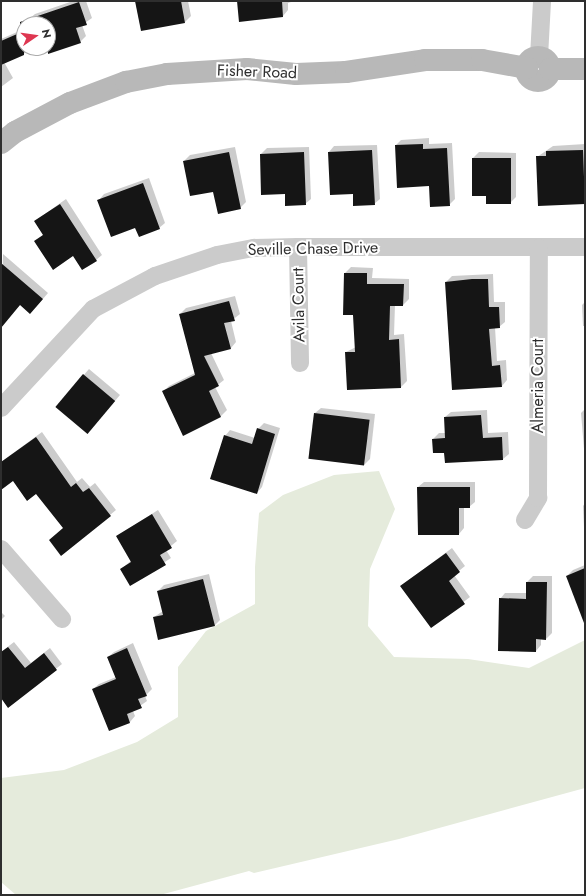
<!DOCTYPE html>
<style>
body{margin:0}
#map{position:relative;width:586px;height:896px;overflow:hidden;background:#fff;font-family:Jost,sans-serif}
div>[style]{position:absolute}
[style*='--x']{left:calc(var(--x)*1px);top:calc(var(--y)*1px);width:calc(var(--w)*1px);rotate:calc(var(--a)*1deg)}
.green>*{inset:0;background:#e5ebdc}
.shadow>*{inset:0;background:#0003}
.building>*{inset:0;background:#151515;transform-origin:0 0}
.street>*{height:18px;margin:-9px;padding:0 9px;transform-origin:9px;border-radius:9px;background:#cbcbcb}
.secondary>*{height:22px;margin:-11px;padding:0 11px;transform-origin:11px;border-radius:11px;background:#b8b8b8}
.secondary>.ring{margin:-11px;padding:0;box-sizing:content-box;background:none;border:22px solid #b8b8b8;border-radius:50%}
span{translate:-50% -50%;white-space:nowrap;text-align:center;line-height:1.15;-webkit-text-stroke:4px #fff;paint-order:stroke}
.street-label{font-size:16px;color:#2e2e2e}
.frame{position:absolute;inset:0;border:2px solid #2e2e2e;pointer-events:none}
.north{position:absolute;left:16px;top:16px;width:40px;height:40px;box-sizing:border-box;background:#fff;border:1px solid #ababab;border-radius:50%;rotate:77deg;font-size:11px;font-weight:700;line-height:16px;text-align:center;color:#2e2e2e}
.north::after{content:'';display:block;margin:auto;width:14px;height:18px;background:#de3751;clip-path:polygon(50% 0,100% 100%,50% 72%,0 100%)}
</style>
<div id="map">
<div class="green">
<div style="clip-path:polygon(379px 471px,395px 509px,370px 569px,368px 626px,394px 657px,468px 659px,529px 668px,585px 640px,585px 788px,399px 839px,254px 873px,249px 871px,160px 895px,16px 895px,1px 882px,1px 778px,64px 770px,137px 742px,178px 717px,178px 667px,206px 631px,255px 604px,255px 567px,259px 513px,283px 495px,334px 475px)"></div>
</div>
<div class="shadow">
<div style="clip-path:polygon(73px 1px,86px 1px,92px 18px,82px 25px,86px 36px,80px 42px,41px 55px,39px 48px,48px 48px,48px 24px,31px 24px,29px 19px,35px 14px)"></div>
<div style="clip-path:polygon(136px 1px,188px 1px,191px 16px,185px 22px,142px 30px)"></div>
<div style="clip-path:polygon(238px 1px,294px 1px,288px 3px,288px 10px,283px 16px)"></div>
<div style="clip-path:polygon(24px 29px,24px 48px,37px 48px,4px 62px,13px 78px,1px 87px,1px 39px)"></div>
<div style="clip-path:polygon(429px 138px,429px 144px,452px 143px,455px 199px,449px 205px,396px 145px,401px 140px)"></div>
<div style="clip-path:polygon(585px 144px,585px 203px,537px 157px,553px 146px)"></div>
<div style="clip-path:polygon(377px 145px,380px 199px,374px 204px,354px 193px,329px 152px,334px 146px)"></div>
<div style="clip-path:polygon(235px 147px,246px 202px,240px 208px,214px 190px,184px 161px,190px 155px)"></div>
<div style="clip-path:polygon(309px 147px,311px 199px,305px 204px,286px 193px,261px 154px,267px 148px)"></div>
<div style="clip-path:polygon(479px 152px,516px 153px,516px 197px,510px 203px,487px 195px,473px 158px)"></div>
<div style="clip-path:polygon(149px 178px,165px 223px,159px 228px,136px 226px,99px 200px,104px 194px)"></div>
<div style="clip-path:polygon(66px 199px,102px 255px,96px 260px,36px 241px,44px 234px,35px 221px)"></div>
<div style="clip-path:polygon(3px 254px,48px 293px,36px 307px,21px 304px,1px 325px)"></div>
<div style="clip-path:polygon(351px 267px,373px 268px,372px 278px,409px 279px,409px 299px,403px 305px,395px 305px,394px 335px,404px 334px,407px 381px,401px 387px,348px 389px,346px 352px,356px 347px,354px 314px,344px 314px,345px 273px)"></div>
<div style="clip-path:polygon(493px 274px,494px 302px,505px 302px,505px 322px,499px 327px,495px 327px,497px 361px,506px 360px,507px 380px,502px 386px,446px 282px,452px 276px)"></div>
<div style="clip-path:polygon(235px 296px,240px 314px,231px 321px,236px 342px,231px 348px,211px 353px,224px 380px,215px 387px,227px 410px,221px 416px,184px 434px,163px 392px,169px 386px,195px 373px,180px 314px,186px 308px)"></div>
<div style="clip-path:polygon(585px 302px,585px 326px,583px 326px,582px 305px)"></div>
<div style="clip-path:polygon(89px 369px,120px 395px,92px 428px,56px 407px)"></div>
<div style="clip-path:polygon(321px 408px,375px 414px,370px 459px,364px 465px,315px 413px)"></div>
<div style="clip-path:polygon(585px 409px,585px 461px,581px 413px)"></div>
<div style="clip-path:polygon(487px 410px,488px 433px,508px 432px,509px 454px,503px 459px,446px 462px,445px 452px,433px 439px,439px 433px,446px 433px,445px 417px,451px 412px)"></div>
<div style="clip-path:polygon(264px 423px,280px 428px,262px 487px,257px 493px,225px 436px,230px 430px,255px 438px,258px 429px)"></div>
<div style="clip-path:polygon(42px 432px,77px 482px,82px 478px,90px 487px,95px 483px,116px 510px,62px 555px,64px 528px,36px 493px,14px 480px,1px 485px,1px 462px)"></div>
<div style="clip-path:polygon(424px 482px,475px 482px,475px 502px,469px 507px,464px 507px,464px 528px,459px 534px,418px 487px)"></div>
<div style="clip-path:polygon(585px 503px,585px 527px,584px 527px,583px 506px)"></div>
<div style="clip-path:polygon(158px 510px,177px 541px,166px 550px,171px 558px,130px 585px,121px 569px,132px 560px,117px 536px)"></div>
<div style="clip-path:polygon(452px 548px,465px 566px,454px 575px,470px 597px,431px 627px,401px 586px)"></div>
<div style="clip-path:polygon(585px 565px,585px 621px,567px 576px,573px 570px)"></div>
<div style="clip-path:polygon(209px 574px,220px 620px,214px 626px,154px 617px,163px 611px,158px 591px,164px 585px)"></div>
<div style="clip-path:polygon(533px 576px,552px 576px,552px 633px,546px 639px,541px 638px,541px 645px,536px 651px,500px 599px,505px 593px,527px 593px,527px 582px)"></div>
<div style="clip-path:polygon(1px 612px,5px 616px,1px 620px)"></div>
<div style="clip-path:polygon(14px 642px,31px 663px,50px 648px,62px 664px,8px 707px,1px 697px,1px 652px)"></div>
<div style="clip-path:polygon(133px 643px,152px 689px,145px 696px,147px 701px,133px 711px,135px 716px,130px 722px,110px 730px,93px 689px,99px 684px,116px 677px,108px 657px,114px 652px)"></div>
</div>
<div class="building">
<div style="clip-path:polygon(135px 1px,181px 1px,185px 23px,141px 31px)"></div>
<div style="clip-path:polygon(237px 1px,282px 1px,283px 17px,239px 22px)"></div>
<div style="clip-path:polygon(79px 2px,87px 25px,76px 28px,81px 43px,48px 54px,48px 24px,20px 24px,20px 22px)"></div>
<div style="clip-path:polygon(24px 31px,24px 55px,1px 65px,1px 41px)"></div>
<div style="clip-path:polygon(423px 144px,423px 149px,447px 148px,450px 206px,430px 207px,429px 186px,397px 188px,395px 145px)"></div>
<div style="clip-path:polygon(372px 150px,375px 205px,353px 206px,353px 194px,330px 195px,328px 152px)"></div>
<div style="clip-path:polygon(583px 150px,585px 204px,538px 206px,536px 156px,546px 156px,546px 151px)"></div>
<div style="clip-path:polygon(229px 152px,241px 209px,218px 214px,213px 192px,190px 196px,183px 161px)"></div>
<div style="clip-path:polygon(304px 152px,306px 205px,285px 206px,285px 194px,261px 195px,260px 154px)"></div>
<div style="clip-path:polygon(472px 158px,511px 158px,511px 204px,486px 204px,486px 196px,472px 196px)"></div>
<div style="clip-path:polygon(143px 183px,160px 229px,139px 237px,135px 228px,111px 237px,97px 200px)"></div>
<div style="clip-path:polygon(60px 204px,97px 261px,82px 270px,73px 256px,53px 270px,34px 241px,43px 235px,34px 221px)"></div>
<div style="clip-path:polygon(1px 263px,43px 299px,30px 314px,20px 305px,1px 328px)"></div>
<div style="clip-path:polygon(344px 273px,367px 273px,367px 284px,404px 284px,403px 306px,390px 306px,389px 340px,399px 339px,401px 388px,347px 390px,345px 352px,355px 352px,353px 315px,343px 315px)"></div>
<div style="clip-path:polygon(472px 279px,488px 279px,489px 307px,499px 307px,500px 328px,489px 329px,492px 366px,500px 365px,502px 387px,452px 390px,445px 282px)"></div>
<div style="clip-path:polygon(229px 301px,235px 321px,224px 323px,231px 349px,204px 356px,219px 386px,209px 391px,221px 417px,183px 436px,162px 391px,195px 375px,179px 314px)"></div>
<div style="left:83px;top:374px;width:42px;height:43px;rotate:40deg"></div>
<div style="left:314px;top:413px;width:56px;height:46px;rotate:7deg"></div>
<div style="clip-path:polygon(481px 415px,483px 438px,502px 437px,503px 460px,445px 463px,444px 453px,433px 453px,432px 439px,445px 438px,444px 417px)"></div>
<div style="clip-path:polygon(257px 428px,275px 434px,257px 494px,210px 479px,224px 435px,252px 444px)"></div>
<div style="clip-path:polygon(36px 437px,71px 487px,76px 483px,83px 492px,89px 488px,111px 516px,61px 556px,49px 540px,63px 528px,36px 494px,27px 501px,13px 481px,1px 490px,1px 462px)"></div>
<div style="clip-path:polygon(417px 487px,470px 487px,470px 508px,459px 508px,459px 535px,418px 535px)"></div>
<div style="clip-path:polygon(152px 514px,172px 548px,160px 555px,166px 565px,130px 586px,120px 569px,131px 562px,116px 536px)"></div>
<div style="clip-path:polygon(446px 553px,460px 572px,449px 581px,465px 604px,431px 628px,400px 586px)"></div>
<div style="clip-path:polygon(585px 568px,585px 622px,584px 623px,566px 576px)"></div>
<div style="clip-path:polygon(203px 579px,215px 626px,158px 640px,153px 617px,163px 615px,157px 591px)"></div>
<div style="clip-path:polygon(526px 582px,547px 582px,546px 640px,536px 639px,536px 652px,498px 651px,499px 598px,526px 599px)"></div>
<div style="clip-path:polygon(8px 647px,25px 668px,44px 653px,57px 670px,8px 708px,1px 698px,1px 652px)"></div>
<div style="clip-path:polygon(127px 648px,147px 696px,138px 699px,142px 708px,127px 714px,130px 723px,109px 731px,92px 689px,116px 679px,107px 657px)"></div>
</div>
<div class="street">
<div style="--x:539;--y:57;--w:56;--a:-86.9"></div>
<div style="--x:298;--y:247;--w:116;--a:89"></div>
<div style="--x:1;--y:408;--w:135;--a:-47.1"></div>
<div style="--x:93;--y:309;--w:70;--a:-28"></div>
<div style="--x:155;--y:276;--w:65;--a:-18.7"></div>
<div style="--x:217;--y:255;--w:38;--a:-11"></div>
<div style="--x:254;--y:248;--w:44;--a:-1.3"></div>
<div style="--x:298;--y:247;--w:287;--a:0"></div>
<div style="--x:525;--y:520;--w:26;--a:-59"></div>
<div style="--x:538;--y:498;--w:250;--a:-89.8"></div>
<div style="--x:1;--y:549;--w:93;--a:48.9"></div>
</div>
<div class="secondary">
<div class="ring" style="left:526px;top:57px;width:2px;height:2px"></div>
<div style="--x:550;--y:69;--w:35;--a:0"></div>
<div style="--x:1;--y:143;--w:18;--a:-38"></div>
<div style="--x:15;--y:132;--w:62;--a:-27.8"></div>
<div style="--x:70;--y:103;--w:60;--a:-20.6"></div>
<div style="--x:126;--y:82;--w:42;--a:-11"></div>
<div style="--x:167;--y:74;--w:80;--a:-3.6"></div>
<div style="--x:247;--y:69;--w:49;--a:5.8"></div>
<div style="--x:296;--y:74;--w:50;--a:-2.3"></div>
<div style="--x:346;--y:72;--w:80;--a:-8.6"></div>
<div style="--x:425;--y:60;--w:57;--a:0"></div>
<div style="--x:482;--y:60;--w:46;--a:10.1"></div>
</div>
<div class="street-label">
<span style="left:257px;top:72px;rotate:2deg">Fisher Road</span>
<span style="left:313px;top:249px;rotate:-1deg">Seville Chase Drive</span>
<span style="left:299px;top:305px;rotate:-91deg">Avila Court</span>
<span style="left:538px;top:386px;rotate:-90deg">Almeria Court</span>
</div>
<div class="frame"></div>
<div class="north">N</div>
</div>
